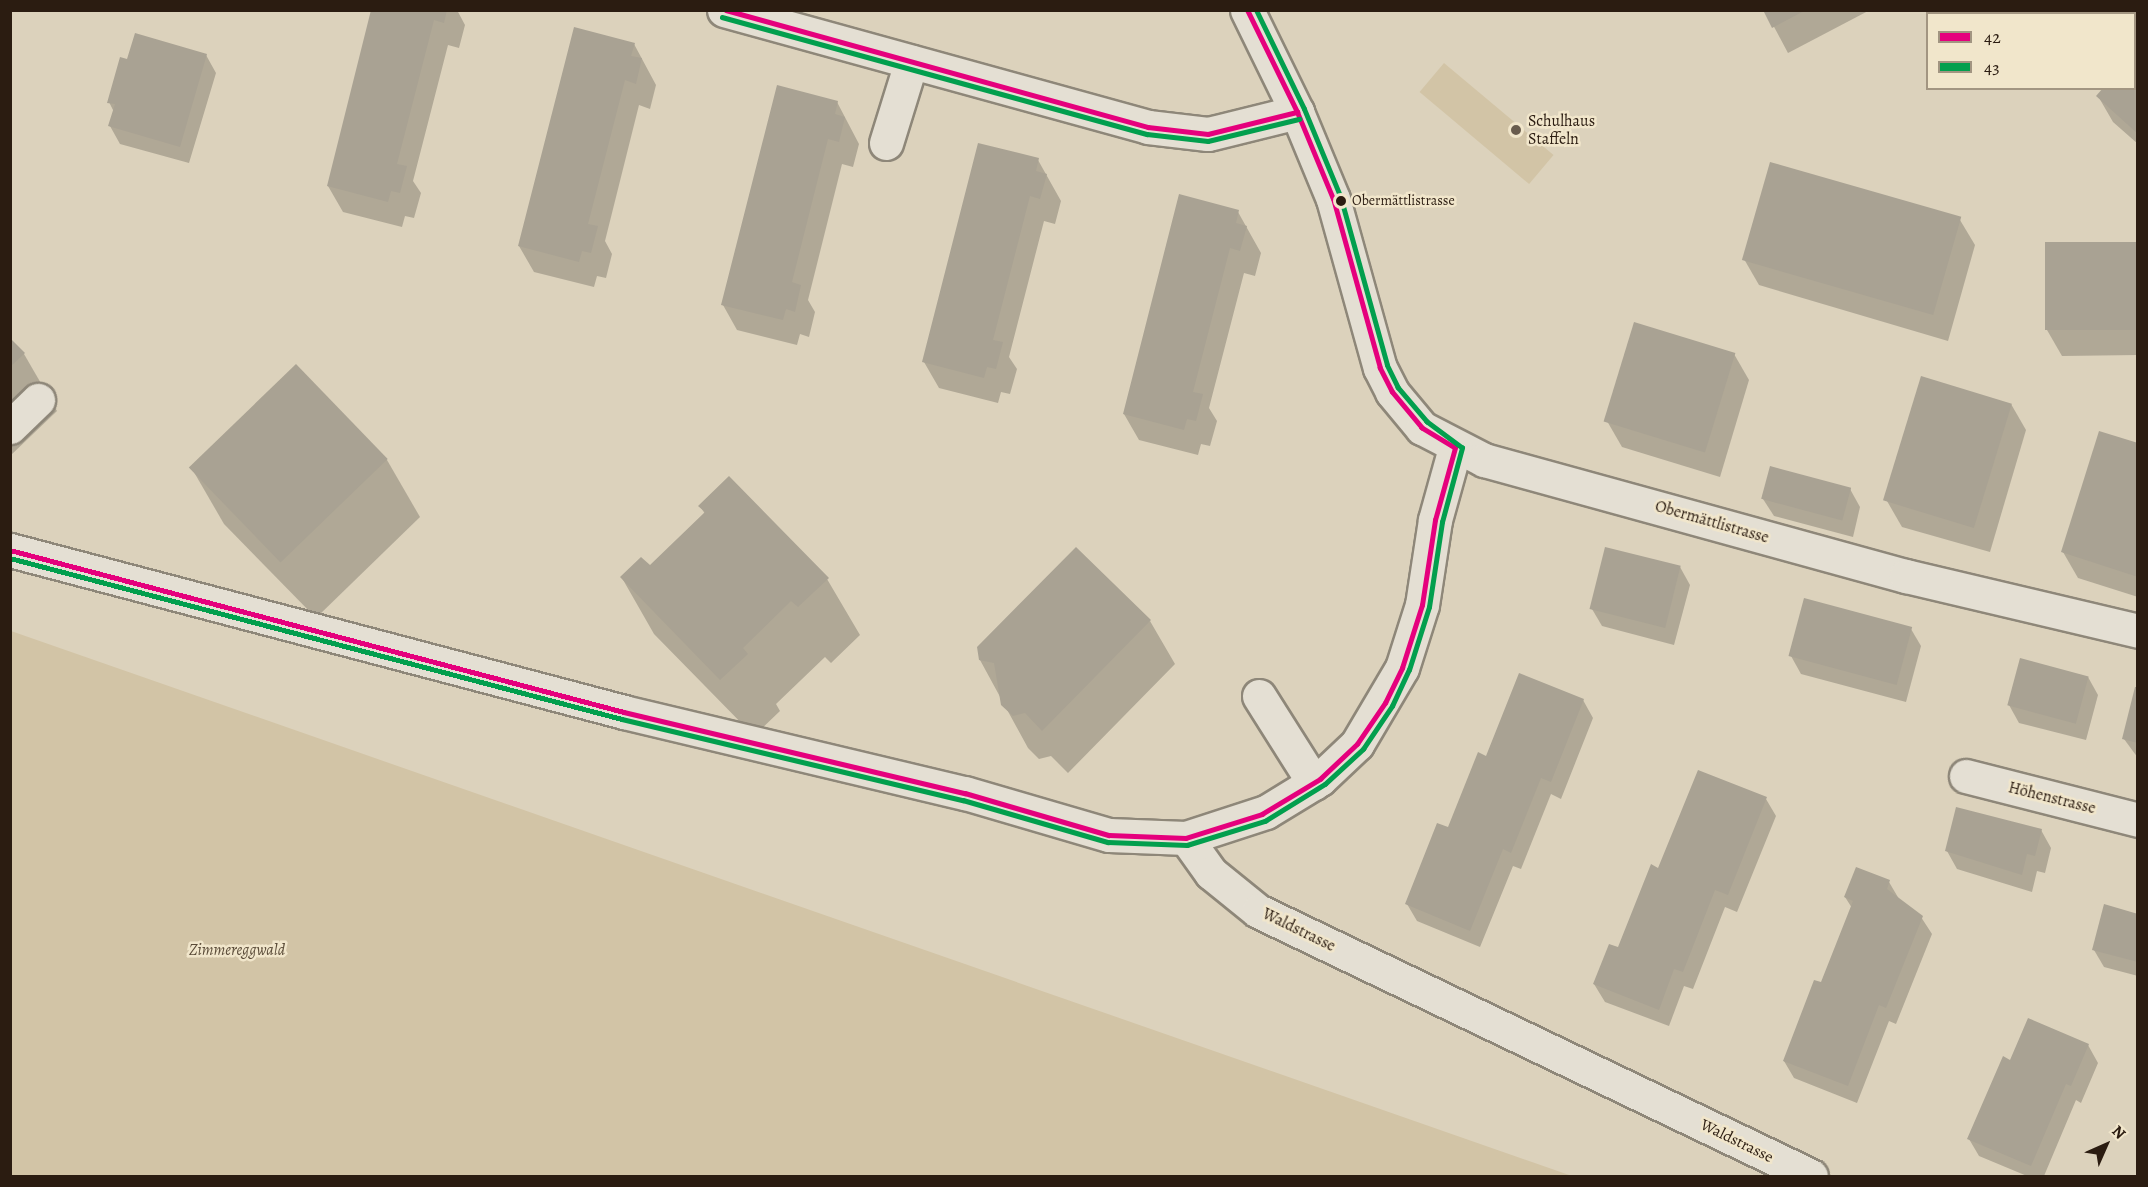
<!DOCTYPE html>
<meta charset="utf-8">
<style>
body{margin:0}
#map{position:relative;width:2148px;height:1187px;overflow:hidden;background:#dcd2bc;font-family:Alegreya,serif}
div>[style]{position:absolute}
[style*='--x']{left:calc(var(--x)*1px);top:calc(var(--y)*1px);width:calc(var(--w)*1px);rotate:calc(var(--a)*1deg)}
.green>*{inset:0;background:#d2c4a6;transform-origin:0 0}
.shadow>*{inset:0;background:#0003}
.building>*{inset:0;background:#a9a293;transform-origin:0 0}
.roads{filter:drop-shadow(2px 0 #8e8779) drop-shadow(-2px 0 #8e8779) drop-shadow(0 2px #8e8779) drop-shadow(0 -2px #8e8779)}
.minor>*{height:33px;margin:-16.5px;padding:0 16.5px;transform-origin:16.5px;border-radius:16.5px;background:#e4dfd3}
.bus-1>*{height:4.5px;margin:-2.25px;padding:0 2.25px;transform-origin:2.25px;border-radius:2.25px;background:#e5007d}
.bus-2>*{height:4.5px;margin:-2.25px;padding:0 2.25px;transform-origin:2.25px;border-radius:2.25px;background:#029f4e}
.dots>*{width:16px;height:16px;translate:-50% -50%;box-sizing:border-box;border:3px solid #f1e6cb;border-radius:50%}
span{translate:-50% -50%;white-space:nowrap;text-align:center;line-height:1.15;-webkit-text-stroke:5px #f1e6cb;paint-order:stroke}
.bus-label{font-size:14px;color:#2b1c11}
.left{translate:0 -50%;text-align:left}
.poi-label{font-size:16px;color:#2b1c11}
.street-label{font-size:16px;color:#2b1c11}
.park-label{font-size:16px;color:#5a4b38;font-style:italic}
.frame{position:absolute;inset:0;border:12px solid #2b1c11;pointer-events:none}
.legend{position:absolute;left:1926px;top:12px;width:210px;height:78px;box-sizing:border-box;background:#f1e6cb;border:2px solid #a29581;margin:0;padding:8px 10px;list-style:none;font-size:18px;color:#2b1c11}
.legend li{display:flex;align-items:center;gap:12px;height:30px}
.legend b{width:30px;border:2px solid #a29581}
.north{position:absolute;left:2076px;top:1115px;width:60px;height:60px;-webkit-text-stroke:4px #f1e6cb;paint-order:stroke;rotate:45deg;font-size:16px;font-weight:700;line-height:24px;text-align:center;color:#2b1c11}
.north::after{content:'';display:block;margin:auto;width:21px;height:27px;background:#2b1c11;clip-path:polygon(50% 0,100% 100%,50% 72%,0 100%)}
</style>
<div id="map">
<div class="green">
<div style="left:1444px;top:63px;width:143px;height:38px;rotate:40deg"></div>
<div style="clip-path:polygon(11px 631px,1148px 1028px,1572px 1176px,11px 1176px)"></div>
</div>
<div class="shadow">
<div style="clip-path:polygon(373px 10px,457px 10px,465px 25px,459px 48px,448px 45px,413px 181px,421px 193px,414px 218px,405px 216px,402px 227px,343px 212px,328px 186px)"></div>
<div style="clip-path:polygon(1765px 10px,1870px 10px,1788px 53px)"></div>
<div style="clip-path:polygon(634px 44px,656px 85px,650px 109px,639px 105px,605px 241px,612px 254px,606px 278px,597px 276px,594px 287px,534px 272px,519px 246px)"></div>
<div style="clip-path:polygon(2138px 52px,2138px 144px,2113px 122px,2098px 96px,2134px 88px)"></div>
<div style="clip-path:polygon(206px 55px,216px 73px,189px 163px,120px 144px,110px 126px,114px 112px,109px 102px,128px 61px)"></div>
<div style="clip-path:polygon(837px 102px,859px 144px,853px 167px,842px 164px,808px 300px,815px 312px,809px 337px,800px 334px,797px 345px,737px 330px,723px 305px)"></div>
<div style="clip-path:polygon(1038px 160px,1061px 201px,1055px 224px,1044px 221px,1009px 357px,1017px 369px,1010px 394px,1001px 392px,998px 403px,939px 388px,924px 362px)"></div>
<div style="clip-path:polygon(1238px 212px,1261px 253px,1255px 276px,1244px 273px,1209px 408px,1217px 421px,1210px 446px,1201px 444px,1198px 455px,1139px 440px,1124px 414px)"></div>
<div style="clip-path:polygon(1960px 220px,1975px 245px,1948px 341px,1759px 285px,1744px 259px)"></div>
<div style="clip-path:polygon(2138px 244px,2138px 355px,2062px 356px,2047px 330px)"></div>
<div style="clip-path:polygon(10px 340px,24px 354px,57px 411px,10px 456px)"></div>
<div style="clip-path:polygon(1734px 354px,1749px 380px,1720px 477px,1622px 447px,1607px 421px)"></div>
<div style="clip-path:polygon(296px 366px,387px 460px,420px 517px,316px 618px,224px 524px,191px 467px)"></div>
<div style="clip-path:polygon(2011px 404px,2026px 430px,1990px 552px,1902px 527px,1887px 501px)"></div>
<div style="clip-path:polygon(2138px 445px,2138px 597px,2078px 578px,2063px 552px)"></div>
<div style="clip-path:polygon(1850px 489px,1860px 507px,1853px 537px,1774px 516px,1763px 499px)"></div>
<div style="clip-path:polygon(700px 506px,827px 579px,860px 635px,831px 663px,825px 657px,776px 704px,780px 711px,754px 736px,654px 634px,622px 578px,650px 567px,705px 514px)"></div>
<div style="clip-path:polygon(1680px 567px,1690px 585px,1674px 645px,1602px 626px,1592px 609px)"></div>
<div style="clip-path:polygon(1150px 621px,1175px 664px,1068px 773px,1051px 756px,1039px 759px,1028px 748px,980px 660px)"></div>
<div style="clip-path:polygon(1911px 629px,1921px 646px,1906px 702px,1801px 674px,1791px 656px)"></div>
<div style="clip-path:polygon(2088px 677px,2098px 695px,2086px 740px,2019px 723px,2009px 705px)"></div>
<div style="clip-path:polygon(2138px 689px,2138px 758px,2124px 739px)"></div>
<div style="clip-path:polygon(1583px 700px,1593px 718px,1561px 799px,1551px 794px,1521px 869px,1513px 866px,1480px 947px,1417px 921px,1407px 904px,1449px 829px)"></div>
<div style="clip-path:polygon(1766px 799px,1776px 816px,1737px 912px,1725px 907px,1693px 989px,1684px 986px,1669px 1026px,1605px 1002px,1594px 984px,1619px 949px,1659px 870px)"></div>
<div style="clip-path:polygon(2041px 830px,2051px 848px,2045px 873px,2037px 871px,2032px 892px,1957px 869px,1947px 851px)"></div>
<div style="clip-path:polygon(1889px 882px,1899px 899px,1921px 917px,1932px 934px,1896px 1024px,1889px 1021px,1857px 1103px,1794px 1078px,1784px 1061px,1822px 984px,1852px 908px,1845px 897px)"></div>
<div style="clip-path:polygon(2138px 915px,2138px 976px,2104px 967px,2094px 950px)"></div>
<div style="clip-path:polygon(2088px 1045px,2098px 1063px,2081px 1103px,2076px 1100px,2044px 1176px,2027px 1176px,1979px 1156px,1969px 1139px,2011px 1062px)"></div>
</div>
<div class="building">
<div style="clip-path:polygon(371px 10px,447px 10px,444px 23px,434px 20px,397px 164px,407px 166px,400px 193px,391px 191px,388px 202px,327px 186px)"></div>
<div style="clip-path:polygon(1763px 10px,1806px 10px,1772px 28px)"></div>
<div style="clip-path:polygon(574px 27px,635px 43px,631px 56px,642px 58px,636px 84px,625px 80px,588px 224px,598px 226px,591px 253px,582px 251px,579px 262px,518px 246px)"></div>
<div style="clip-path:polygon(135px 33px,207px 54px,180px 147px,108px 126px,115px 104px,107px 103px,120px 57px,127px 59px)"></div>
<div style="clip-path:polygon(2138px 49px,2138px 134px,2096px 96px,2103px 88px,2134px 88px)"></div>
<div style="clip-path:polygon(777px 85px,838px 101px,835px 114px,845px 117px,839px 142px,828px 139px,792px 282px,801px 285px,795px 312px,786px 309px,783px 320px,721px 305px)"></div>
<div style="clip-path:polygon(978px 143px,1039px 158px,1036px 171px,1047px 174px,1040px 199px,1030px 196px,993px 340px,1003px 342px,996px 369px,987px 367px,984px 378px,922px 362px)"></div>
<div style="left:1770px;top:162px;width:199px;height:102px;rotate:16deg"></div>
<div style="clip-path:polygon(1179px 194px,1239px 210px,1236px 223px,1247px 226px,1240px 251px,1230px 248px,1193px 392px,1203px 394px,1196px 421px,1187px 419px,1184px 430px,1123px 414px)"></div>
<div style="left:2138px;top:242px;width:88px;height:93px;rotate:90deg"></div>
<div style="left:1634px;top:322px;width:106px;height:104px;rotate:17deg"></div>
<div style="clip-path:polygon(10px 338px,25px 353px,10px 367px)"></div>
<div style="left:296px;top:364px;width:132px;height:149px;rotate:46deg"></div>
<div style="left:1921px;top:376px;width:95px;height:130px;rotate:17deg"></div>
<div style="clip-path:polygon(2099px 431px,2138px 443px,2138px 577px,2061px 552px)"></div>
<div style="left:1770px;top:466px;width:84px;height:34px;rotate:15deg"></div>
<div style="clip-path:polygon(729px 476px,829px 578px,798px 607px,791px 601px,743px 648px,748px 654px,720px 680px,620px 577px,641px 557px,650px 565px,705px 512px,698px 506px)"></div>
<div style="clip-path:polygon(1076px 547px,1151px 620px,1042px 731px,1025px 713px,1013px 716px,1001px 705px,994px 663px,979px 660px,977px 647px)"></div>
<div style="left:1605px;top:547px;width:78px;height:64px;rotate:14deg"></div>
<div style="left:1804px;top:598px;width:112px;height:60px;rotate:15deg"></div>
<div style="left:2020px;top:658px;width:71px;height:49px;rotate:15deg"></div>
<div style="clip-path:polygon(1519px 673px,1584px 699px,1551px 782px,1541px 778px,1511px 853px,1503px 849px,1470px 931px,1405px 904px,1437px 823px,1448px 827px,1478px 752px,1486px 756px)"></div>
<div style="clip-path:polygon(2135px 687px,2138px 687px,2138px 743px,2122px 739px)"></div>
<div style="clip-path:polygon(1698px 770px,1767px 797px,1728px 895px,1715px 890px,1683px 972px,1674px 969px,1659px 1010px,1593px 984px,1609px 944px,1618px 947px,1651px 864px,1658px 868px)"></div>
<div style="clip-path:polygon(1956px 807px,2042px 829px,2035px 856px,2027px 854px,2022px 875px,1945px 851px)"></div>
<div style="clip-path:polygon(1856px 867px,1890px 880px,1887px 889px,1923px 916px,1886px 1008px,1879px 1005px,1848px 1086px,1783px 1061px,1814px 980px,1821px 982px,1853px 901px,1844px 897px)"></div>
<div style="clip-path:polygon(2104px 904px,2138px 914px,2138px 962px,2092px 950px)"></div>
<div style="clip-path:polygon(2028px 1018px,2089px 1044px,2071px 1086px,2066px 1084px,2031px 1166px,1967px 1139px,2003px 1056px,2010px 1060px)"></div>
</div>
<div class="roads">
<div class="minor">
<div style="--x:724;--y:10;--w:440;--a:15.4"></div>
<div style="--x:1148;--y:127;--w:60;--a:6.7"></div>
<div style="--x:1208;--y:134;--w:92;--a:-13.9"></div>
<div style="--x:1247;--y:10;--w:114;--a:63.9"></div>
<div style="--x:1297;--y:112;--w:94;--a:67.5"></div>
<div style="--x:1333;--y:199;--w:175;--a:74.5"></div>
<div style="--x:1380;--y:368;--w:27;--a:63"></div>
<div style="--x:1392;--y:392;--w:47;--a:50.2"></div>
<div style="--x:1422;--y:428;--w:70;--a:27.3"></div>
<div style="--x:1484;--y:460;--w:438;--a:15.4"></div>
<div style="--x:1906;--y:576;--w:238;--a:13.3"></div>
<div style="--x:886;--y:143;--w:85;--a:-72.8"></div>
<div style="--x:10;--y:427;--w:39;--a:-44"></div>
<div style="--x:10;--y:550;--w:635;--a:14.78"></div>
<div style="--x:624;--y:712;--w:350;--a:13.4"></div>
<div style="--x:965;--y:793;--w:150;--a:16.3"></div>
<div style="--x:1109;--y:835;--w:77;--a:2.2"></div>
<div style="--x:1186;--y:838;--w:84;--a:-18"></div>
<div style="--x:1266;--y:812;--w:63;--a:-31.4"></div>
<div style="--x:1320;--y:779;--w:51;--a:-43.4"></div>
<div style="--x:1357;--y:744;--w:88;--a:-59.4"></div>
<div style="--x:1402;--y:668;--w:66;--a:-72.4"></div>
<div style="--x:1422;--y:605;--w:86;--a:-81.3"></div>
<div style="--x:1435;--y:520;--w:75;--a:-74.5"></div>
<div style="--x:1259;--y:696;--w:103;--a:57.7"></div>
<div style="--x:1966;--y:776;--w:178;--a:14.3"></div>
<div style="--x:1186;--y:838;--w:43;--a:54.5"></div>
<div style="--x:1211;--y:873;--w:60;--a:39"></div>
<div style="--x:1258;--y:911;--w:613;--a:25.6"></div>
</div>
</div>
<div class="bus-1">
<div style="--x:726;--y:10;--w:438;--a:15.5"></div>
<div style="--x:1148;--y:127;--w:60;--a:6.7"></div>
<div style="--x:1208;--y:134;--w:92;--a:-13.9"></div>
<div style="--x:10;--y:550;--w:635;--a:14.78"></div>
<div style="--x:624;--y:712;--w:350;--a:13.4"></div>
<div style="--x:965;--y:793;--w:150;--a:16.3"></div>
<div style="--x:1109;--y:835;--w:77;--a:2.2"></div>
<div style="--x:1186;--y:838;--w:80;--a:-17.5"></div>
<div style="--x:1262;--y:814;--w:68;--a:-31.1"></div>
<div style="--x:1320;--y:779;--w:51;--a:-43.4"></div>
<div style="--x:1357;--y:744;--w:50;--a:-55.7"></div>
<div style="--x:1385;--y:703;--w:39;--a:-64"></div>
<div style="--x:1402;--y:668;--w:66;--a:-72.4"></div>
<div style="--x:1422;--y:605;--w:86;--a:-81.3"></div>
<div style="--x:1435;--y:520;--w:75;--a:-74.5"></div>
<div style="--x:1455;--y:448;--w:39;--a:-149"></div>
<div style="--x:1422;--y:428;--w:47;--a:-129.8"></div>
<div style="--x:1392;--y:392;--w:27;--a:-117"></div>
<div style="--x:1380;--y:368;--w:175;--a:-105.5"></div>
<div style="--x:1333;--y:199;--w:94;--a:-112.5"></div>
<div style="--x:1297;--y:112;--w:114;--a:-116.1"></div>
</div>
<div class="bus-2">
<div style="--x:722;--y:17;--w:441;--a:15.4"></div>
<div style="--x:1147;--y:134;--w:61;--a:6.5"></div>
<div style="--x:1208;--y:141;--w:94;--a:-13.6"></div>
<div style="--x:10;--y:558;--w:633;--a:14.74"></div>
<div style="--x:622;--y:719;--w:350;--a:13.4"></div>
<div style="--x:963;--y:800;--w:151;--a:16.2"></div>
<div style="--x:1108;--y:842;--w:79;--a:2.2"></div>
<div style="--x:1187;--y:845;--w:82;--a:-17.1"></div>
<div style="--x:1265;--y:821;--w:70;--a:-31.7"></div>
<div style="--x:1325;--y:784;--w:52;--a:-42.6"></div>
<div style="--x:1363;--y:749;--w:52;--a:-56"></div>
<div style="--x:1392;--y:706;--w:40;--a:-65"></div>
<div style="--x:1409;--y:670;--w:66;--a:-72.4"></div>
<div style="--x:1429;--y:607;--w:86;--a:-81.3"></div>
<div style="--x:1442;--y:522;--w:77;--a:-74.9"></div>
<div style="--x:1462;--y:448;--w:44;--a:-143.4"></div>
<div style="--x:1427;--y:422;--w:45;--a:-130.5"></div>
<div style="--x:1398;--y:388;--w:25;--a:-116"></div>
<div style="--x:1387;--y:365;--w:175;--a:-105.5"></div>
<div style="--x:1340;--y:196;--w:94;--a:-112.5"></div>
<div style="--x:1304;--y:109;--w:110;--a:-115.9"></div>
</div>
<div class="dots">
<div style="left:1516px;top:130px;background:#695c4d"></div>
<div style="left:1341px;top:201px;background:#2b1c11"></div>
</div>
<div class="bus-label">
<span class="left" style="left:1352px;top:201px">Obermättlistrasse</span>
</div>
<div class="poi-label">
<span class="left" style="left:1528px;top:130px">Schulhaus<br>Staffeln</span>
</div>
<div class="street-label">
<span style="left:1712px;top:522px;rotate:16deg">Obermättlistrasse</span>
<span style="left:2052px;top:798px;rotate:14deg">Höhenstrasse</span>
<span style="left:1299px;top:930px;rotate:26deg">Waldstrasse</span>
<span style="left:1737px;top:1141px;rotate:26deg">Waldstrasse</span>
</div>
<div class="park-label">
<span style="left:237px;top:950px">Zimmereggwald</span>
</div>
<div class="frame"></div>
<ul class="legend">
<li><b style="height:8px;background:#e5007d"></b>42</li>
<li><b style="height:8px;background:#029f4e"></b>43</li>
</ul>
<div class="north">N</div>
</div>
